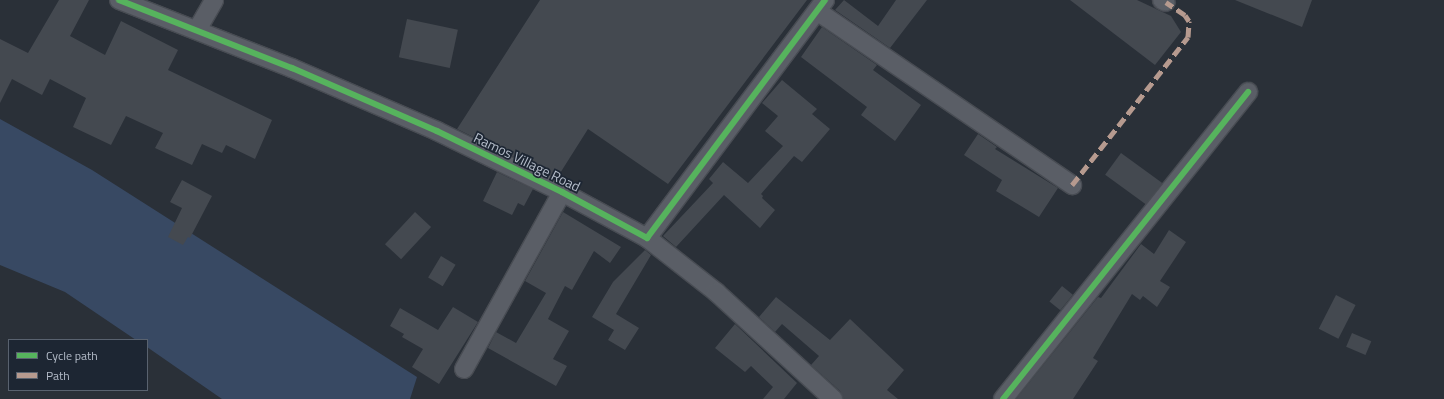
<!DOCTYPE html>
<style>
body{margin:0}
#map{position:relative;width:1444px;height:399px;overflow:hidden;background:#2a3038;font-family:"Titillium Web",sans-serif}
div>[style]{position:absolute}
[style*='--x']{left:calc(var(--x)*1px);top:calc(var(--y)*1px);width:calc(var(--w)*1px);rotate:calc(var(--a)*1deg)}
.water>*{inset:0;background:#384963}
.building>*{inset:0;background:#444950;transform-origin:0 0}
.roads{filter:drop-shadow(1px 0 #484c53) drop-shadow(-1px 0 #484c53) drop-shadow(0 1px #484c53) drop-shadow(0 -1px #484c53)}
.minor>*{height:18px;margin:-9px;padding:0 9px;transform-origin:9px;border-radius:9px;background:#5a5e66}
.quiet>*{height:5px;margin-top:-2.5px;transform-origin:0;background:repeating-linear-gradient(90deg,#b69a8f 0 10px,transparent 0 15px)}
.cycleway>*{height:6px;margin:-3px;padding:0 3px;transform-origin:3px;border-radius:3px;background:#56b35d}
span{translate:-50% -50%;white-space:nowrap;text-align:center;line-height:1.15;-webkit-text-stroke:3.5px #1d2633;paint-order:stroke}
.street-label{font-size:14px;color:#b4bcc9}
.legend{position:absolute;left:8px;top:339px;width:140px;height:52px;box-sizing:border-box;background:#1d2633;border:1px solid #59626f;margin:0;padding:5px 7px;list-style:none;font-size:12px;color:#b4bcc9}
.legend li{display:flex;align-items:center;gap:8px;height:20px}
.legend b{width:20px;border:1px solid #59626f}
</style>
<div id="map">
<div class="water">
<div style="clip-path:polygon(0 119px,92px 170px,417px 377px,410px 399px,222px 399px,147px 347px,147px 340px,136px 340px,65px 292px,0 265px)"></div>
</div>
<div class="building">
<div style="clip-path:polygon(59px 0,89px 0,70px 36px,105px 55px,121px 21px,178px 50px,168px 70px,272px 120px,255px 159px,226px 145px,222px 153px,202px 144px,192px 165px,155px 148px,163px 133px,126px 116px,111px 145px,73px 127px,86px 98px,50px 79px,42px 95px,12px 79px,0 103px,0 39px,28px 53px)"></div>
<div style="clip-path:polygon(540px 0,807px 0,668px 184px,588px 129px,557px 178px,457px 129px)"></div>
<div style="clip-path:polygon(844px 0,878px 26px,896px 0,927px 0,890px 48px,835px 10px)"></div>
<div style="clip-path:polygon(1070px 0,1137px 0,1171px 16px,1181px 32px,1155px 65px)"></div>
<div style="clip-path:polygon(1235px 0,1312px 0,1302px 27px)"></div>
<div style="left:407px;top:19px;width:52px;height:39px;rotate:12deg"></div>
<div style="clip-path:polygon(822px 27px,877px 65px,873px 70px,921px 105px,895px 141px,861px 115px,867px 107px,801px 57px)"></div>
<div style="clip-path:polygon(782px 80px,817px 109px,812px 114px,830px 129px,802px 162px,794px 156px,761px 194px,763px 196px,762px 198px,775px 210px,760px 228px,724px 195px,676px 247px,663px 236px,713px 183px,709px 179px,723px 162px,748px 183px,783px 146px,765px 131px,778px 116px,762px 103px)"></div>
<div style="clip-path:polygon(978px 134px,997px 147px,995px 149px,1058px 188px,1039px 217px,996px 191px,1002px 180px,964px 155px)"></div>
<div style="left:1121px;top:153px;width:51px;height:27px;rotate:36deg"></div>
<div style="clip-path:polygon(497px 172px,533px 189px,524px 206px,518px 203px,512px 215px,483px 201px)"></div>
<div style="clip-path:polygon(182px 180px,212px 196px,190px 238px,188px 237px,183px 245px,168px 237px,182px 208px,170px 202px)"></div>
<div style="left:415px;top:212px;width:22px;height:44px;rotate:43deg"></div>
<div style="clip-path:polygon(563px 212px,621px 247px,610px 263px,594px 251px,572px 290px,565px 286px,548px 319px,569px 331px,553px 359px,567px 366px,556px 386px,488px 348px,496px 332px,516px 343px,546px 293px,525px 281px)"></div>
<div style="clip-path:polygon(1169px 230px,1186px 242px,1160px 281px,1170px 287px,1157px 307px,1143px 296px,1140px 300px,1132px 294px,1093px 358px,1098px 361px,1073px 399px,1016px 399px,1098px 297px,1101px 298px,1141px 244px,1154px 254px)"></div>
<div style="clip-path:polygon(645px 250px,651px 255px,616px 314px,639px 328px,625px 350px,608px 340px,614px 330px,592px 317px,613px 282px)"></div>
<div style="left:441px;top:256px;width:17px;height:25px;rotate:31deg"></div>
<div style="left:1062px;top:286px;width:14px;height:20px;rotate:39deg"></div>
<div style="left:1336px;top:295px;width:22px;height:38px;rotate:27deg"></div>
<div style="clip-path:polygon(776px 297px,830px 340px,850px 319px,904px 370px,887px 390px,898px 399px,843px 399px,840px 391px,811px 365px,819px 356px,782px 324px,775px 332px,759px 317px)"></div>
<div style="clip-path:polygon(453px 307px,478px 322px,439px 384px,412px 367px,423px 349px,402px 337px,404px 334px,390px 326px,400px 308px,438px 330px)"></div>
<div style="clip-path:polygon(735px 324px,797px 383px,784px 399px,763px 399px,773px 387px,751px 366px,745px 372px,715px 348px)"></div>
<div style="left:1352px;top:333px;width:21px;height:15px;rotate:23deg"></div>
</div>
<div class="roads">
<div class="minor">
<div style="--x:119;--y:0;--w:186;--a:21.5"></div>
<div style="--x:292;--y:68;--w:158;--a:23.5"></div>
<div style="--x:437;--y:131;--w:139;--a:26"></div>
<div style="--x:562;--y:192;--w:97;--a:28.4"></div>
<div style="--x:647;--y:238;--w:297;--a:-53.2"></div>
<div style="--x:1162;--y:0;--w:4;--a:27"></div>
<div style="--x:817;--y:11;--w:309;--a:34.3"></div>
<div style="--x:197;--y:30;--w:34;--a:-60"></div>
<div style="--x:647;--y:238;--w:88;--a:38"></div>
<div style="--x:716;--y:292;--w:159;--a:42.4"></div>
<div style="--x:464;--y:369;--w:202;--a:-61"></div>
<div style="--x:1003;--y:399;--w:393;--a:-51.4"></div>
</div>
</div>
<div class="quiet">
<div style="--x:1072;--y:185;--w:188;--a:-51.9"></div>
<div style="--x:1188;--y:37;--w:16;--a:-86"></div>
<div style="--x:1189;--y:21;--w:7;--a:-124"></div>
<div style="--x:1185;--y:15;--w:23;--a:-146"></div>
</div>
<div class="cycleway">
<div style="--x:119;--y:0;--w:186;--a:21.5"></div>
<div style="--x:292;--y:68;--w:158;--a:23.5"></div>
<div style="--x:437;--y:131;--w:139;--a:26"></div>
<div style="--x:562;--y:192;--w:97;--a:28.4"></div>
<div style="--x:647;--y:238;--w:297;--a:-53.2"></div>
<div style="--x:1003;--y:399;--w:393;--a:-51.4"></div>
</div>
<div class="street-label">
<span style="left:527px;top:162px;rotate:26deg">Ramos Village Road</span>
</div>
<ul class="legend">
<li><b style="height:5px;background:#56b35d"></b>Cycle path</li>
<li><b style="height:5px;background:#b69a8f"></b>Path</li>
</ul>
</div>
